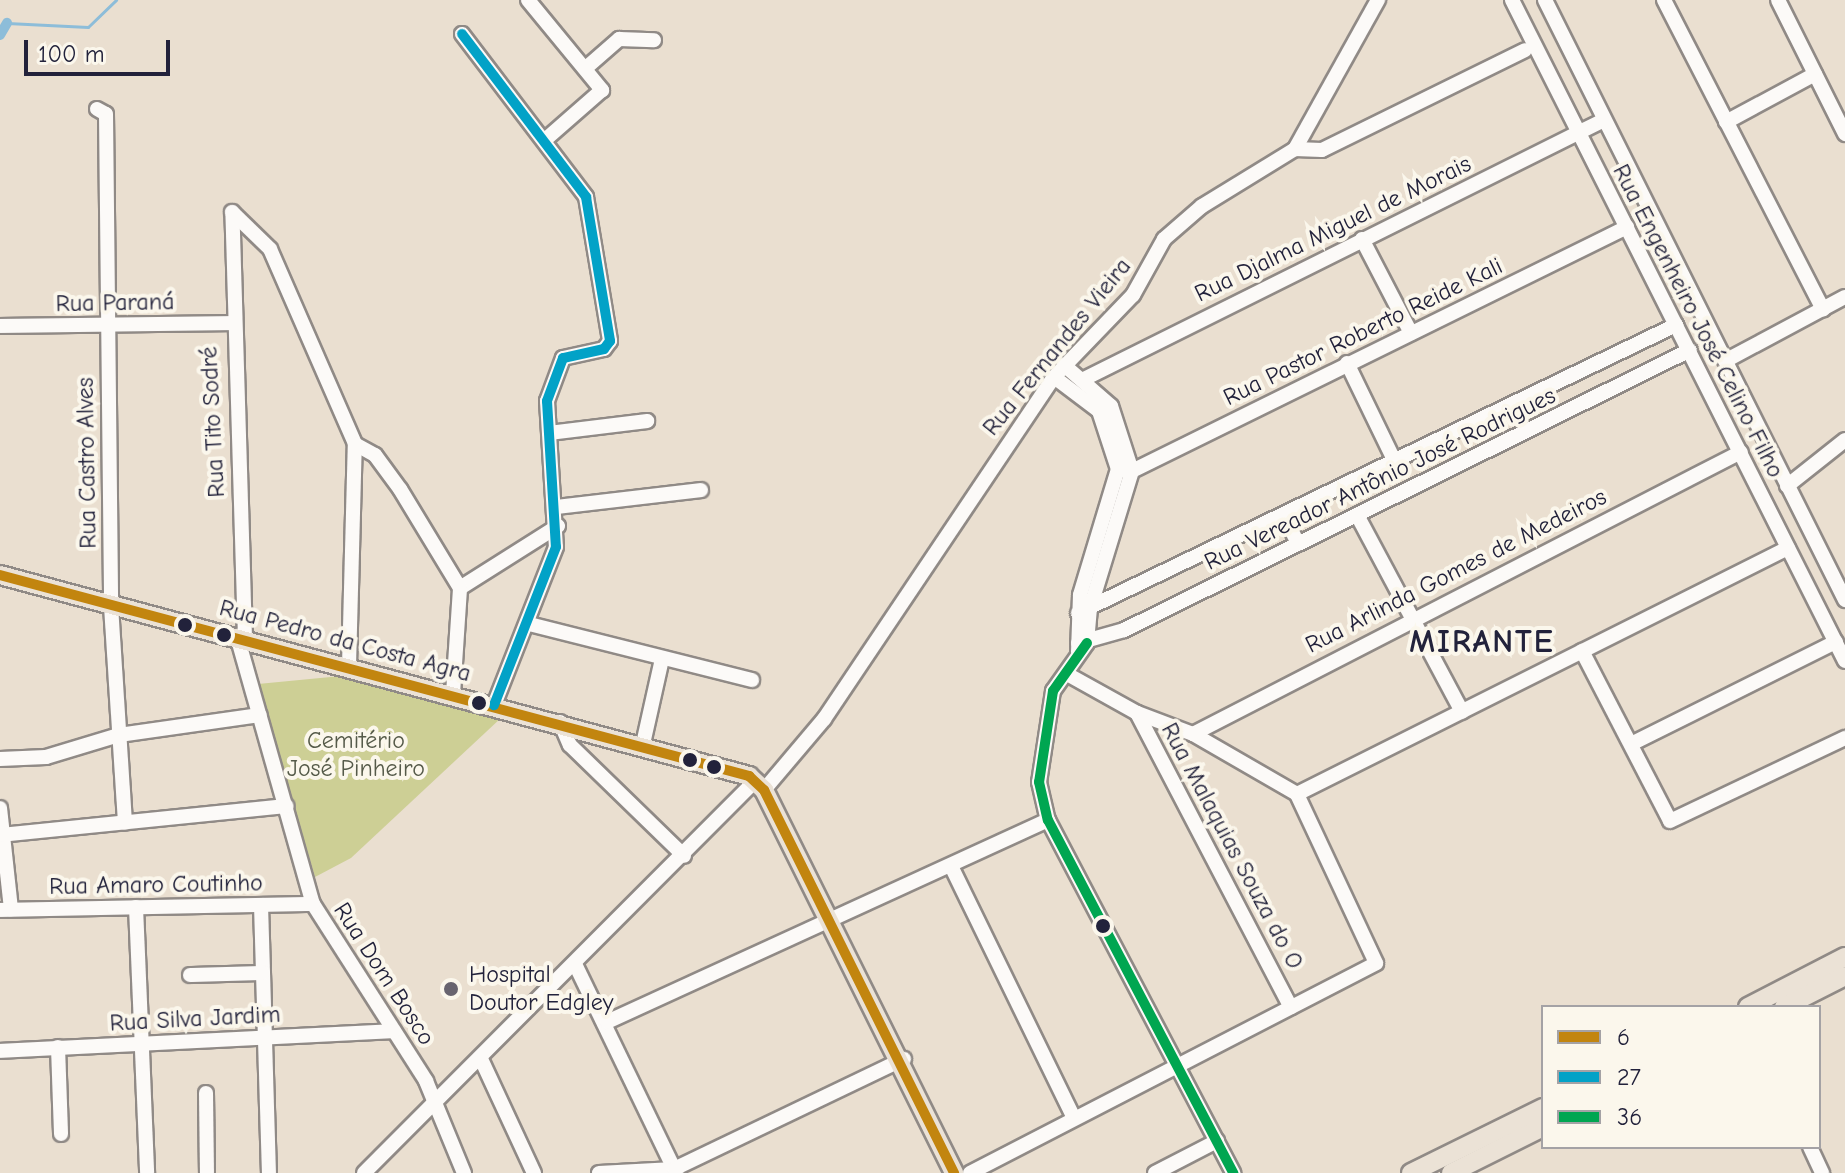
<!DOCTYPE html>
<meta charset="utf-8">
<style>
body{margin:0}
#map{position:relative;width:1845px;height:1173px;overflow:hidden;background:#eadfd0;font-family:"Comic Neue",sans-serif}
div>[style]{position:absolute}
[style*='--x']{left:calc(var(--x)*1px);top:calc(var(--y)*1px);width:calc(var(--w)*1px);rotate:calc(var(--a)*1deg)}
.green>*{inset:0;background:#cdcf95}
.stream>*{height:3px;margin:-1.5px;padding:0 1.5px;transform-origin:1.5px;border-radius:1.5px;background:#8dbdd9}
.canal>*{height:10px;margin:-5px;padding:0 5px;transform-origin:5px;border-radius:5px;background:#8dbdd9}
.roads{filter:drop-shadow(2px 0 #908a86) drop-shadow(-2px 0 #908a86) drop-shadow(0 2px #908a86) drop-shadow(0 -2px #908a86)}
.minor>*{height:14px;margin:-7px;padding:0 7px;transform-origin:7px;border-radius:7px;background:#fcfaf8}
.major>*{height:18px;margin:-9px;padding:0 9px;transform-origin:9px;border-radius:9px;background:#ebe2d6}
.bus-1>*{height:10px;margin:-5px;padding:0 5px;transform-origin:5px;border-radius:5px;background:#c2850f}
.bus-2>*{height:10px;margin:-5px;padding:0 5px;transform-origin:5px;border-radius:5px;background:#02a2c7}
.bus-3>*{height:10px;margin:-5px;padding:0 5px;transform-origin:5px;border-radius:5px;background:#00a651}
.dots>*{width:22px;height:22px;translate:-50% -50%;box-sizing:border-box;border:4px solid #fbf7ec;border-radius:50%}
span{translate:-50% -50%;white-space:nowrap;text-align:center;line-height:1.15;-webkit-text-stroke:8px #fbf7ec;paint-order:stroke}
.street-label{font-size:24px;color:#22223b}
.park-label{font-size:24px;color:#555a49}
.poi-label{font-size:24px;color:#22223b}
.left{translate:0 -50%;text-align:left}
.district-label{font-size:32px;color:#22223b;font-weight:700;letter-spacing:2px}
.legend{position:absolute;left:1541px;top:1005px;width:280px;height:144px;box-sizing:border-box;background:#fbf7ec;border:2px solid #a4a2a5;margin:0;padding:10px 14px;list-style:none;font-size:24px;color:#22223b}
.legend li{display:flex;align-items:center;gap:16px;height:40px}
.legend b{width:40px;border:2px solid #a4a2a5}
.scale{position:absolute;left:24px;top:40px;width:146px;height:36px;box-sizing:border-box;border:4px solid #22223b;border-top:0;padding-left:10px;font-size:24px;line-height:28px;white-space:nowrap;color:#22223b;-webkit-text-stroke:6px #fbf7ec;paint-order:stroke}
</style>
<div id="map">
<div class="green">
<div style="clip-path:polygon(341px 676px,501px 718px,351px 858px,315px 877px,258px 684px)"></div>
</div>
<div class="stream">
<div style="--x:7;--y:23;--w:81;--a:2.8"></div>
<div style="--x:88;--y:27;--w:39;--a:-44"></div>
</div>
<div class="canal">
<div style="--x:0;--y:35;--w:14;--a:-60"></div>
</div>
<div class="roads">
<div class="minor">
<div style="--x:528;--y:0;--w:117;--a:50.6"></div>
<div style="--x:602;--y:90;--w:74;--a:138.8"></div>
<div style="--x:1512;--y:0;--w:740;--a:63.26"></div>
<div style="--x:1545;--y:0;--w:671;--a:63.43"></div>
<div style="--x:1664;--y:0;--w:348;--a:62.8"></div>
<div style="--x:1778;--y:0;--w:150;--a:63.4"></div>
<div style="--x:462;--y:34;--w:205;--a:52.7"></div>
<div style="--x:586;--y:197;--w:146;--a:80.5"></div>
<div style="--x:610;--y:341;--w:10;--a:127"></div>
<div style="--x:604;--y:349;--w:42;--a:167.6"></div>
<div style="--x:563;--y:358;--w:46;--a:110.4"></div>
<div style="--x:547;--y:401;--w:146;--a:86.5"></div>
<div style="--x:556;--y:547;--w:170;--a:111.4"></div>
<div style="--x:587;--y:67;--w:43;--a:-41.2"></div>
<div style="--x:619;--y:39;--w:35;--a:2"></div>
<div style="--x:97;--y:109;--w:10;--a:29"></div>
<div style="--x:106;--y:114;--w:492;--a:89.4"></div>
<div style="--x:111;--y:606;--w:217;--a:86.3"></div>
<div style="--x:1726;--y:122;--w:101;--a:-28.3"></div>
<div style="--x:1295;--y:149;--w:27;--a:2"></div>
<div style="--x:1322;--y:150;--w:226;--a:-26.2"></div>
<div style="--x:1362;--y:239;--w:106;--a:62.5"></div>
<div style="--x:0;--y:326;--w:231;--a:-0.7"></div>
<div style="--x:1725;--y:361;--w:136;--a:-28.1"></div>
<div style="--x:1347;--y:363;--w:110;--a:64.1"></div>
<div style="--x:1064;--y:365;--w:62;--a:41.1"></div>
<div style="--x:1111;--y:406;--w:68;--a:72.1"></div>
<div style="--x:1132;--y:471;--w:143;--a:107"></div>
<div style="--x:1090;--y:608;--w:35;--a:95"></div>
<div style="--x:1054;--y:377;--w:56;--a:37.1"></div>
<div style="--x:1099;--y:411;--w:61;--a:71.9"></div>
<div style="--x:1118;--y:469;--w:132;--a:106.8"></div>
<div style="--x:1080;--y:595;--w:57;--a:92"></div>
<div style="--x:1084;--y:379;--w:581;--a:-26.48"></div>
<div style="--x:549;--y:433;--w:99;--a:-7"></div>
<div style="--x:1118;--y:469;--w:14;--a:8"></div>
<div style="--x:1132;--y:471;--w:552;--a:-26.24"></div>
<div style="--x:1787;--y:486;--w:74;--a:-38.4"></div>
<div style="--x:557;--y:507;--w:145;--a:-6.7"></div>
<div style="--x:1284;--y:515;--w:32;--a:64"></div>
<div style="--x:1357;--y:515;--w:223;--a:61.9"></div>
<div style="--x:460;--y:588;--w:116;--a:-32.3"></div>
<div style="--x:1078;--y:613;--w:664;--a:-25.72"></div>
<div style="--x:529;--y:624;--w:230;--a:14.1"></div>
<div style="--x:237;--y:636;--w:279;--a:74.2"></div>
<div style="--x:313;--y:904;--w:210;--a:57.4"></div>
<div style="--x:426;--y:1081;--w:100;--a:67.6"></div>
<div style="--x:245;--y:638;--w:426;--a:-91.7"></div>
<div style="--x:232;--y:212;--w:53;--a:44.2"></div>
<div style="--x:270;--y:249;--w:213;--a:66.4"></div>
<div style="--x:355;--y:444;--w:23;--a:29"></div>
<div style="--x:375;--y:455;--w:42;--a:53.7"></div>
<div style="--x:400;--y:489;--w:116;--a:58.8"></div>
<div style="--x:1078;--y:643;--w:48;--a:-15.8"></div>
<div style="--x:1124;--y:630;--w:631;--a:-26.32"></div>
<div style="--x:1087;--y:643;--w:59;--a:125.3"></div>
<div style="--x:1053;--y:691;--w:92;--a:98.7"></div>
<div style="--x:1039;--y:782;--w:39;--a:77"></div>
<div style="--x:1048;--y:820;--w:399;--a:62.3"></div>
<div style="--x:1582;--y:651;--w:191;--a:62.6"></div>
<div style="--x:1670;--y:821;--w:194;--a:-25.4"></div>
<div style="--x:349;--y:666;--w:222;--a:-88.5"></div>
<div style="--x:1067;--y:674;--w:80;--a:29.1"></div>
<div style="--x:1137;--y:713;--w:332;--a:62.4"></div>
<div style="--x:453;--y:694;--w:106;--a:-86.2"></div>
<div style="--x:560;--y:722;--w:25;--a:67"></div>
<div style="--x:570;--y:745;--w:159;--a:44.2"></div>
<div style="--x:1193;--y:734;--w:616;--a:-27.23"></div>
<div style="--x:643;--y:744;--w:87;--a:-77.4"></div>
<div style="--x:1631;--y:744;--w:229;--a:-26.5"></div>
<div style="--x:0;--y:759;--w:46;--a:-2.5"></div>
<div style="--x:46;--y:757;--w:76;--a:-16.8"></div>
<div style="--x:119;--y:735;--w:142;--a:-8.1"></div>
<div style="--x:764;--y:790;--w:93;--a:-49.8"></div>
<div style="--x:824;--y:719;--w:412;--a:-56.1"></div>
<div style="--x:1054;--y:377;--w:114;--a:-46.1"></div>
<div style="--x:1133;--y:295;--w:64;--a:-61"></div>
<div style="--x:1164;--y:239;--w:50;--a:-41"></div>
<div style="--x:1202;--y:206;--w:109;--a:-31.5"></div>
<div style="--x:1295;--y:149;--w:171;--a:-60.9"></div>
<div style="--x:1297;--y:794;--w:549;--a:-26.61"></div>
<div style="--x:0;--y:808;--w:102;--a:83.8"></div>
<div style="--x:0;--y:835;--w:288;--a:-5.8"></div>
<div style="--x:952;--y:868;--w:278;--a:64"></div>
<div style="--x:261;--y:905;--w:268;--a:88.3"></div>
<div style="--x:136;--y:907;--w:266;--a:87.6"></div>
<div style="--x:0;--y:910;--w:313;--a:-1.1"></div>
<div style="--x:576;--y:966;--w:230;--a:64.2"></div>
<div style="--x:190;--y:975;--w:73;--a:-1.6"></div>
<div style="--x:607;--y:1022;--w:485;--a:-24.6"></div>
<div style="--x:58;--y:1047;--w:87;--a:88"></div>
<div style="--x:0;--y:1051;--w:394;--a:-2.9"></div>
<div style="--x:481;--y:1059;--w:126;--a:65.1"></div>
<div style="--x:206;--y:1093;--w:80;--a:89.3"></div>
<div style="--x:1810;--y:1147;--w:29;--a:65"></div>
<div style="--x:364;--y:1173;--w:554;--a:-45.07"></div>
<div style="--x:599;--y:1173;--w:75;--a:-3.1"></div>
<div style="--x:674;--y:1169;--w:255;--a:-25.6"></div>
<div style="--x:970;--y:1173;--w:457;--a:-27.3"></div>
<div style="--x:1376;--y:963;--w:187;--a:-115.1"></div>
<div style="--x:1297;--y:794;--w:120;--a:-150"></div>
<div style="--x:1193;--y:734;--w:60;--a:-159.4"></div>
<div style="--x:1155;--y:1173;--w:70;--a:-27.3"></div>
</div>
<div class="major">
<div style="--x:0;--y:575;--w:776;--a:15.02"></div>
<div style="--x:749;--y:776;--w:21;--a:43"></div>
<div style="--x:764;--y:790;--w:428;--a:63.6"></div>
<div style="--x:1748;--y:1007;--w:109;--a:-27.3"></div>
<div style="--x:1784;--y:1007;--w:68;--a:-26.9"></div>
<div style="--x:1411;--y:1173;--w:147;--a:-26.2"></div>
<div style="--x:1451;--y:1173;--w:103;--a:-26.6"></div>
</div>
</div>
<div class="bus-1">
<div style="--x:0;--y:575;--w:776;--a:15.02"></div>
<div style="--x:749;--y:776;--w:21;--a:43"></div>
<div style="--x:764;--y:790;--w:428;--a:63.6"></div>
</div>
<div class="bus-2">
<div style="--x:462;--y:34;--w:205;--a:52.7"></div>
<div style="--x:586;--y:197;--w:146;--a:80.5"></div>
<div style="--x:610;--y:341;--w:10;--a:127"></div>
<div style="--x:604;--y:349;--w:42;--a:167.6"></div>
<div style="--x:563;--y:358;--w:46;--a:110.4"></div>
<div style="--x:547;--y:401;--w:146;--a:86.5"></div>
<div style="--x:556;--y:547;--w:170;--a:111.4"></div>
</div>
<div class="bus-3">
<div style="--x:1087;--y:643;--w:59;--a:125.3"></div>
<div style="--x:1053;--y:691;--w:92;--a:98.7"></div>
<div style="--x:1039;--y:782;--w:39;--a:77"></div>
<div style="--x:1048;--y:820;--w:399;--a:62.3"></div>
</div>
<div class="dots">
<div style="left:185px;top:625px;background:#22223b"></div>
<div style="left:224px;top:635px;background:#22223b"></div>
<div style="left:479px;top:703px;background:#22223b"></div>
<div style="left:690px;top:760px;background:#22223b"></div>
<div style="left:714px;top:767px;background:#22223b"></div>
<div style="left:1103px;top:926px;background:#22223b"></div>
<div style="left:451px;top:989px;background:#68646f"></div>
</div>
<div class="street-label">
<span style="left:1333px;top:229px;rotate:-26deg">Rua Djalma Miguel de Morais</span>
<span style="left:115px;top:303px;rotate:-1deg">Rua Paraná</span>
<span style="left:1698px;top:321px;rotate:63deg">Rua Engenheiro José Celino Filho</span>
<span style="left:1363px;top:332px;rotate:-26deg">Rua Pastor Roberto Reide Kali</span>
<span style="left:1057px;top:347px;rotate:-51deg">Rua Fernandes Vieira</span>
<span style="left:213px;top:422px;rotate:-93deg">Rua Tito Sodré</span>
<span style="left:87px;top:463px;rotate:-91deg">Rua Castro Alves</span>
<span style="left:1380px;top:479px;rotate:-26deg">Rua Vereador Antônio José Rodrigues</span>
<span style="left:1456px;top:571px;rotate:-27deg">Rua Arlinda Gomes de Medeiros</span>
<span style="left:345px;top:641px;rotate:15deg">Rua Pedro da Costa Agra</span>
<span style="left:1232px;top:846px;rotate:62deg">Rua Malaquias Souza do O</span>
<span style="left:156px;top:885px;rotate:-1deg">Rua Amaro Coutinho</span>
<span style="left:384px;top:974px;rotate:57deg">Rua Dom Bosco</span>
<span style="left:195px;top:1019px;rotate:-3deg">Rua Silva Jardim</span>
</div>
<div class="park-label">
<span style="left:356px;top:755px">Cemitério<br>José Pinheiro</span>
</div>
<div class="poi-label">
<span class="left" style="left:469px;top:989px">Hospital<br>Doutor Edgley</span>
</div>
<div class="district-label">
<span style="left:1482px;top:642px">MIRANTE</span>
</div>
<ul class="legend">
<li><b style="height:10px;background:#c2850f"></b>6</li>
<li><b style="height:10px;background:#02a2c7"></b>27</li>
<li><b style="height:10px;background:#00a651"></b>36</li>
</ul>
<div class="scale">100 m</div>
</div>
